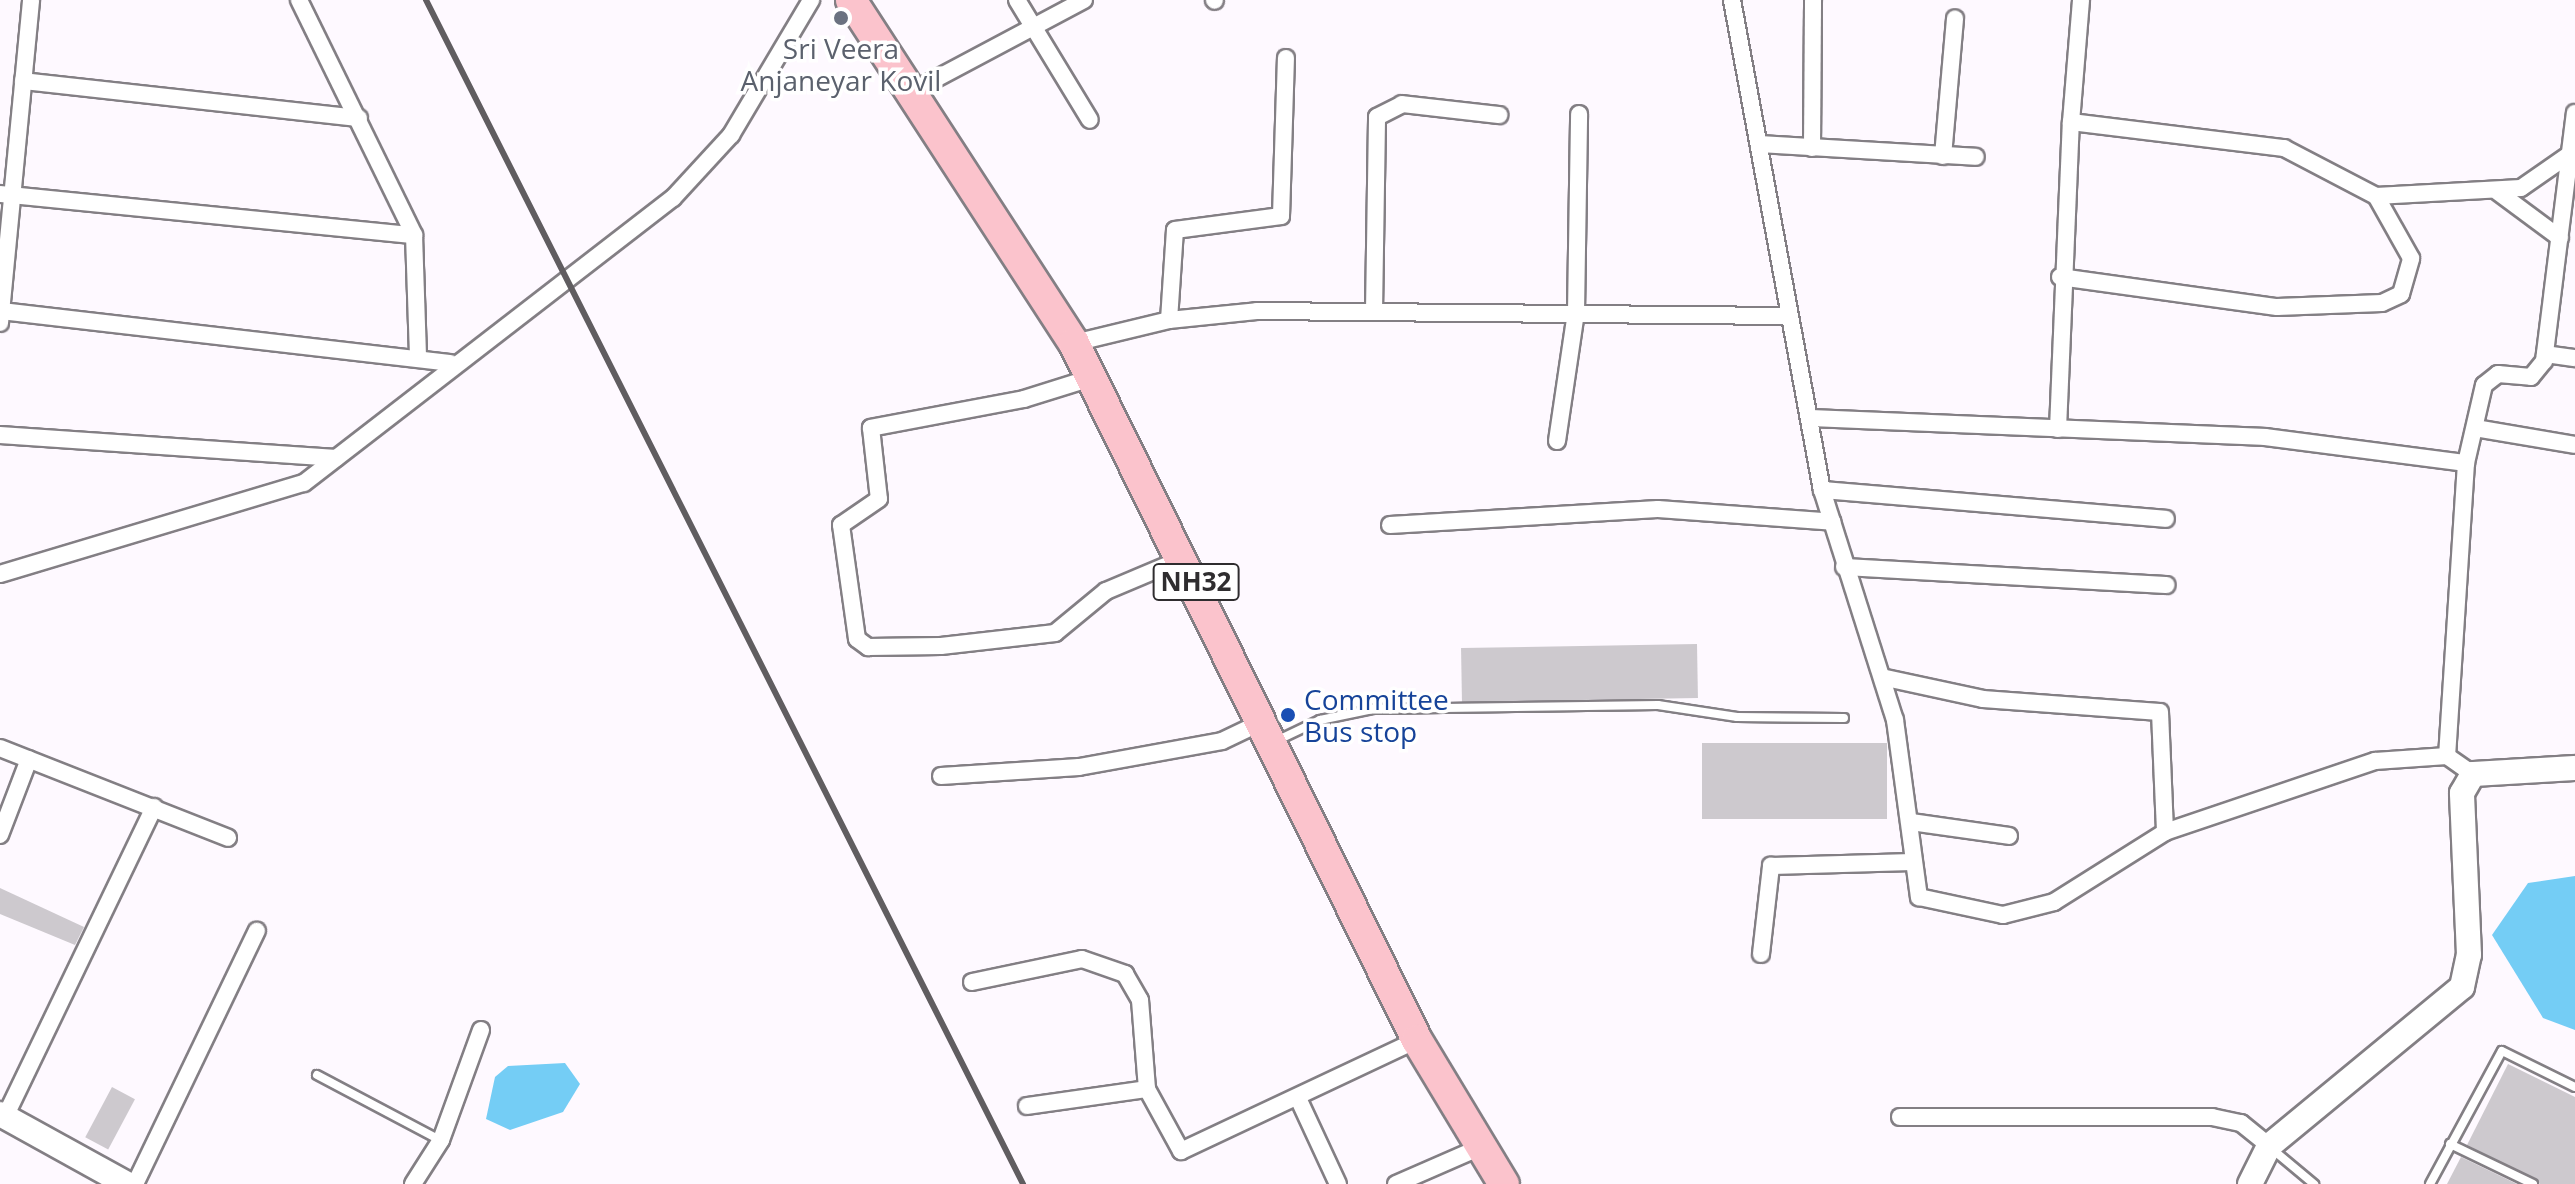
<!DOCTYPE html>
<style>
body{margin:0}
#map{position:relative;width:2575px;height:1184px;overflow:hidden;background:#fef9ff;font-family:"Open Sans",sans-serif}
div>[style]{position:absolute}
[style*='--x']{left:calc(var(--x)*1px);top:calc(var(--y)*1px);width:calc(var(--w)*1px);rotate:calc(var(--a)*1deg)}
.water>*{inset:0;background:#74cdf5}
.building>*{inset:0;background:#cdc9ce;transform-origin:0 0}
.roads{filter:drop-shadow(2px 0 #837f84) drop-shadow(-2px 0 #837f84) drop-shadow(0 2px #837f84) drop-shadow(0 -2px #837f84)}
.lane>*{height:8px;margin:-4px;padding:0 4px;transform-origin:4px;border-radius:4px;background:#fff}
.street>*{height:16px;margin:-8px;padding:0 8px;transform-origin:8px;border-radius:8px;background:#fff}
.secondary>*{height:24px;margin:-12px;padding:0 12px;transform-origin:12px;border-radius:12px;background:#fff}
.highway>*{height:30px;margin:-15px;padding:0 15px;transform-origin:15px;border-radius:15px;background:#fbc3cc}
.rail>*{height:6px;margin:-3px;padding:0 3px;transform-origin:3px;border-radius:3px;background:#605d60}
.dots>*{width:22px;height:22px;translate:-50% -50%;box-sizing:border-box;border:4px solid #fff;border-radius:50%}
span{translate:-50% -50%;white-space:nowrap;text-align:center;line-height:1.15;-webkit-text-stroke:7px #fff;paint-order:stroke}
.shield-label span{padding:2px 6px;background:#fff;border:2px solid;border-radius:6px;-webkit-text-stroke-width:0}
.shield-label{font-size:26px;color:#2f2d2f;font-weight:700}
.worship-label{font-size:28px;color:#5b616d}
.transit-label{font-size:28px;color:#164399}
.left{translate:0 -50%;text-align:left}
</style>
<div id="map">
<div class="water">
<div style="clip-path:polygon(2575px 876px,2575px 1030px,2543px 1018px,2492px 935px,2528px 883px)"></div>
<div style="clip-path:polygon(565px 1063px,580px 1084px,563px 1112px,510px 1130px,486px 1119px,495px 1077px,508px 1066px)"></div>
</div>
<div class="building">
<div style="left:1697px;top:644px;width:54px;height:236px;rotate:89deg"></div>
<div style="left:1702px;top:743px;width:185px;height:76px"></div>
<div style="clip-path:polygon(0 888px,84px 927px,75px 945px,0 914px)"></div>
<div style="clip-path:polygon(2508px 1064px,2575px 1097px,2575px 1184px,2540px 1184px,2467px 1145px)"></div>
<div style="left:112px;top:1087px;width:26px;height:57px;rotate:28deg"></div>
<div style="clip-path:polygon(2461px 1157px,2517px 1184px,2447px 1184px)"></div>
</div>
<div class="roads">
<div class="lane">
<div style="--x:1276;--y:741;--w:49;--a:-25.5"></div>
<div style="--x:1320;--y:720;--w:54;--a:-11.7"></div>
<div style="--x:1373;--y:709;--w:285;--a:-0.8"></div>
<div style="--x:1658;--y:705;--w:80;--a:8.6"></div>
<div style="--x:1737;--y:717;--w:107;--a:0.5"></div>
<div style="--x:317;--y:1075;--w:139;--a:27.9"></div>
<div style="--x:2450;--y:1144;--w:92;--a:25.7"></div>
<div style="--x:2272;--y:1149;--w:55;--a:39.8"></div>
<div style="--x:2430;--y:1184;--w:151;--a:-61.6"></div>
<div style="--x:2502;--y:1051;--w:81;--a:26.3"></div>
</div>
<div class="street">
<div style="--x:299;--y:0;--w:262;--a:63.9"></div>
<div style="--x:414;--y:235;--w:120;--a:88.1"></div>
<div style="--x:1017;--y:0;--w:140;--a:58.7"></div>
<div style="--x:1214;--y:0;--w:1;--a:45"></div>
<div style="--x:1732;--y:0;--w:498;--a:79.6"></div>
<div style="--x:1822;--y:490;--w:241;--a:72.4"></div>
<div style="--x:1895;--y:720;--w:179;--a:82.3"></div>
<div style="--x:1919;--y:897;--w:86;--a:12.1"></div>
<div style="--x:2003;--y:915;--w:53;--a:-14.3"></div>
<div style="--x:2054;--y:902;--w:131;--a:-32.2"></div>
<div style="--x:2165;--y:832;--w:222;--a:-18.7"></div>
<div style="--x:2375;--y:761;--w:72;--a:-4"></div>
<div style="--x:23;--y:81;--w:338;--a:6.3"></div>
<div style="--x:911;--y:92;--w:196;--a:-28"></div>
<div style="--x:2071;--y:122;--w:122;--a:-85.3"></div>
<div style="--x:1759;--y:144;--w:217;--a:3.4"></div>
<div style="--x:1812;--y:148;--w:148;--a:-89.6"></div>
<div style="--x:1943;--y:156;--w:138;--a:-85"></div>
<div style="--x:2498;--y:192;--w:77;--a:36.6"></div>
<div style="--x:0;--y:194;--w:416;--a:5.7"></div>
<div style="--x:2060;--y:277;--w:219;--a:7.9"></div>
<div style="--x:2277;--y:307;--w:105;--a:-2.2"></div>
<div style="--x:2382;--y:303;--w:21;--a:-25"></div>
<div style="--x:2401;--y:294;--w:37;--a:-74"></div>
<div style="--x:2411;--y:258;--w:71;--a:-119.4"></div>
<div style="--x:1;--y:311;--w:452;--a:6.6"></div>
<div style="--x:1374;--y:311;--w:194;--a:-89.1"></div>
<div style="--x:1377;--y:117;--w:28;--a:-27"></div>
<div style="--x:1402;--y:104;--w:98;--a:6.5"></div>
<div style="--x:1169;--y:320;--w:90;--a:-86.2"></div>
<div style="--x:1175;--y:230;--w:107;--a:-7.5"></div>
<div style="--x:1281;--y:216;--w:158;--a:-88.2"></div>
<div style="--x:0;--y:323;--w:324;--a:-84.5"></div>
<div style="--x:1074;--y:343;--w:98;--a:-13.6"></div>
<div style="--x:1169;--y:320;--w:88;--a:-5.8"></div>
<div style="--x:1257;--y:311;--w:532;--a:0.54"></div>
<div style="--x:2545;--y:354;--w:30;--a:8"></div>
<div style="--x:1091;--y:378;--w:70;--a:162.6"></div>
<div style="--x:1024;--y:399;--w:156;--a:169.3"></div>
<div style="--x:871;--y:428;--w:71;--a:83.6"></div>
<div style="--x:879;--y:499;--w:46;--a:145.6"></div>
<div style="--x:841;--y:525;--w:115;--a:82"></div>
<div style="--x:857;--y:639;--w:14;--a:36"></div>
<div style="--x:868;--y:647;--w:73;--a:-0.8"></div>
<div style="--x:941;--y:646;--w:115;--a:-6.5"></div>
<div style="--x:1055;--y:633;--w:66;--a:-39.5"></div>
<div style="--x:1106;--y:591;--w:85;--a:-22.9"></div>
<div style="--x:1813;--y:418;--w:452;--a:2.4"></div>
<div style="--x:2265;--y:437;--w:203;--a:7.4"></div>
<div style="--x:2466;--y:463;--w:294;--a:93.7"></div>
<div style="--x:2447;--y:756;--w:32;--a:35"></div>
<div style="--x:2475;--y:428;--w:101;--a:9.6"></div>
<div style="--x:2058;--y:429;--w:307;--a:-87.6"></div>
<div style="--x:2071;--y:122;--w:215;--a:7"></div>
<div style="--x:2284;--y:148;--w:104;--a:27.6"></div>
<div style="--x:2376;--y:196;--w:145;--a:-3.2"></div>
<div style="--x:2521;--y:188;--w:60;--a:-34.8"></div>
<div style="--x:0;--y:435;--w:337;--a:3.9"></div>
<div style="--x:1557;--y:441;--w:130;--a:-81.6"></div>
<div style="--x:1576;--y:312;--w:198;--a:-89.1"></div>
<div style="--x:2466;--y:463;--w:80;--a:-77"></div>
<div style="--x:2484;--y:385;--w:18;--a:-38"></div>
<div style="--x:2498;--y:374;--w:33;--a:5"></div>
<div style="--x:2531;--y:377;--w:21;--a:-51"></div>
<div style="--x:2544;--y:361;--w:250;--a:-82.9"></div>
<div style="--x:1822;--y:490;--w:345;--a:4.8"></div>
<div style="--x:1390;--y:525;--w:268;--a:-3.4"></div>
<div style="--x:1658;--y:509;--w:175;--a:4.2"></div>
<div style="--x:1844;--y:567;--w:323;--a:3.2"></div>
<div style="--x:0;--y:574;--w:317;--a:-16.7"></div>
<div style="--x:304;--y:483;--w:466;--a:-37.7"></div>
<div style="--x:673;--y:198;--w:86;--a:-47.4"></div>
<div style="--x:731;--y:135;--w:157;--a:-59.3"></div>
<div style="--x:1886;--y:678;--w:99;--a:12.2"></div>
<div style="--x:1983;--y:699;--w:177;--a:4.2"></div>
<div style="--x:2160;--y:712;--w:120;--a:87.6"></div>
<div style="--x:0;--y:748;--w:245;--a:21.5"></div>
<div style="--x:941;--y:776;--w:138;--a:-3.7"></div>
<div style="--x:1079;--y:767;--w:145;--a:-10.3"></div>
<div style="--x:1222;--y:741;--w:47;--a:-25.5"></div>
<div style="--x:1911;--y:822;--w:99;--a:8.1"></div>
<div style="--x:0;--y:835;--w:81;--a:-69.1"></div>
<div style="--x:1761;--y:954;--w:89;--a:-83.5"></div>
<div style="--x:1771;--y:866;--w:142;--a:-1.6"></div>
<div style="--x:972;--y:982;--w:112;--a:-11.8"></div>
<div style="--x:1082;--y:959;--w:46;--a:19.2"></div>
<div style="--x:1125;--y:974;--w:30;--a:60"></div>
<div style="--x:1140;--y:1000;--w:89;--a:85.5"></div>
<div style="--x:1147;--y:1089;--w:71;--a:61.3"></div>
<div style="--x:1181;--y:1151;--w:261;--a:-25.2"></div>
<div style="--x:1298;--y:1098;--w:95;--a:65.1"></div>
<div style="--x:1027;--y:1106;--w:121;--a:-8.1"></div>
<div style="--x:5;--y:1117;--w:344;--a:-64.3"></div>
<div style="--x:1900;--y:1117;--w:312;--a:0"></div>
<div style="--x:2212;--y:1117;--w:30;--a:12"></div>
<div style="--x:2241;--y:1123;--w:36;--a:39"></div>
<div style="--x:135;--y:1184;--w:281;--a:-64.3"></div>
<div style="--x:413;--y:1184;--w:52;--a:-57.5"></div>
<div style="--x:441;--y:1140;--w:117;--a:-70"></div>
<div style="--x:1396;--y:1184;--w:95;--a:-23.6"></div>
</div>
<div class="secondary">
<div style="--x:0;--y:1114;--w:145;--a:28.9"></div>
<div style="--x:2250;--y:1184;--w:42;--a:-63.4"></div>
<div style="--x:2269;--y:1146;--w:250;--a:-39.5"></div>
<div style="--x:2462;--y:987;--w:33;--a:-78"></div>
<div style="--x:2469;--y:955;--w:162;--a:-92.5"></div>
<div style="--x:2462;--y:793;--w:22;--a:-60"></div>
<div style="--x:2473;--y:774;--w:102;--a:-3.4"></div>
</div>
<div class="highway">
<div style="--x:851;--y:0;--w:409;--a:57"></div>
<div style="--x:1074;--y:343;--w:777;--a:63.8"></div>
<div style="--x:1417;--y:1040;--w:168;--a:58.9"></div>
</div>
</div>
<div class="rail">
<div style="--x:426;--y:0;--w:1326;--a:63.24"></div>
</div>
<div class="dots">
<div style="left:841px;top:18px;background:#6b7280"></div>
<div style="left:1288px;top:715px;background:#1a4fb4"></div>
</div>
<div class="shield-label">
<span style="left:1196px;top:582px">NH32</span>
</div>
<div class="worship-label">
<span style="left:841px;top:64px">Sri Veera<br>Anjaneyar Kovil</span>
</div>
<div class="transit-label">
<span class="left" style="left:1304px;top:715px">Committee<br>Bus stop</span>
</div>
</div>
